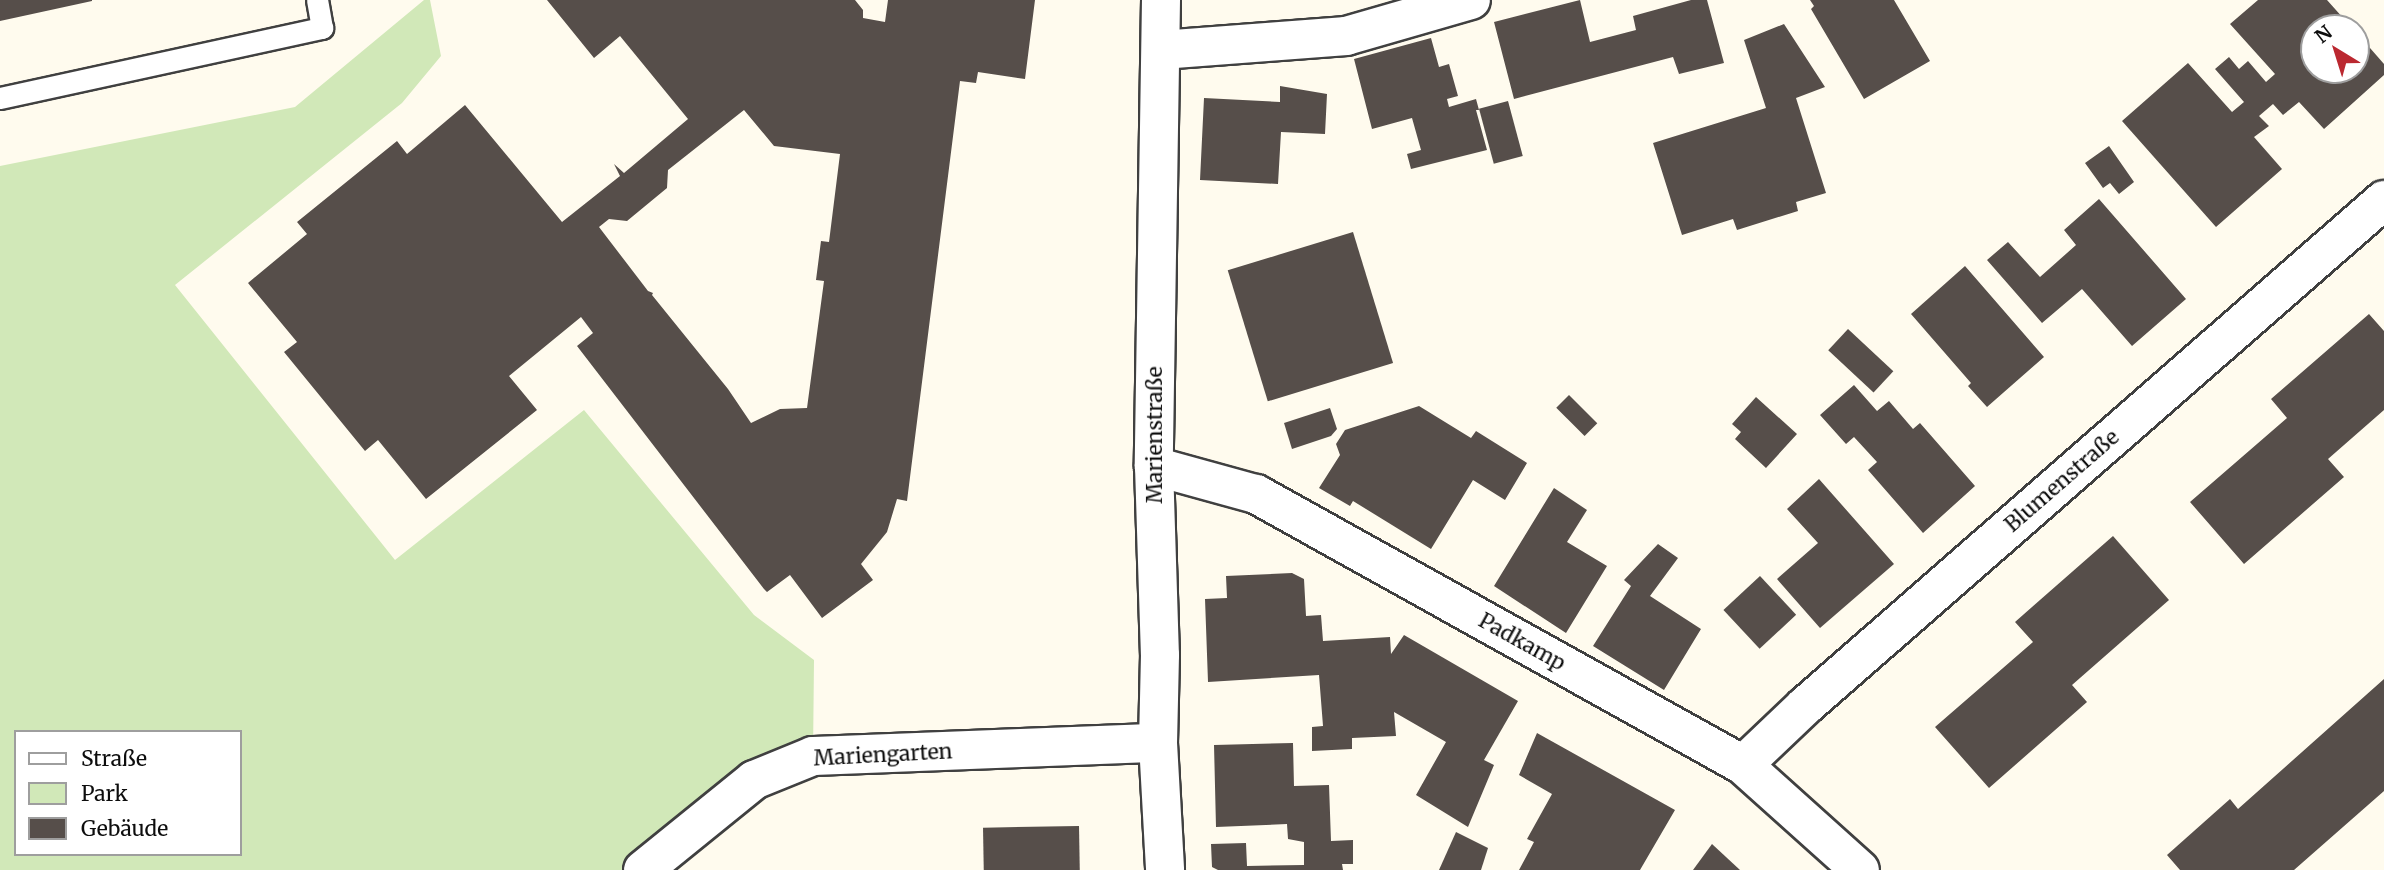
<!DOCTYPE html>
<meta charset="utf-8">
<style>
body{margin:0}
#map{position:relative;width:2384px;height:870px;overflow:hidden;background:#fffbee;font-family:Merriweather,serif}
div>[style]{position:absolute}
[style*='--x']{left:calc(var(--x)*1px);top:calc(var(--y)*1px);width:calc(var(--w)*1px);rotate:calc(var(--a)*1deg)}
.green>*{inset:0;background:#d1e8b8}
.building>*{inset:0;background:#564e4a;transform-origin:0 0}
.roads{filter:drop-shadow(2px 0 #404040) drop-shadow(-2px 0 #404040) drop-shadow(0 2px #404040) drop-shadow(0 -2px #404040)}
.lane>*{height:21px;margin:-10.5px;padding:0 10.5px;transform-origin:10.5px;border-radius:10.5px;background:#fff}
.street>*{height:38px;margin:-19px;padding:0 19px;transform-origin:19px;border-radius:19px;background:#fff}
span{translate:-50% -50%;white-space:nowrap;text-align:center;line-height:1.15;-webkit-text-stroke:7px #fff;paint-order:stroke}
.street-label{font-size:21px;color:#0d0d0d}
.legend{position:absolute;left:14px;top:730px;width:228px;height:126px;box-sizing:border-box;background:#fff;border:2px solid #9e9e9e;margin:0;padding:9px 12px;list-style:none;font-size:21px;color:#0d0d0d}
.legend li{display:flex;align-items:center;gap:14px;height:35px}
.legend b{width:35px;border:2px solid #9e9e9e}
.north{position:absolute;left:2300px;top:14px;width:70px;height:70px;box-sizing:border-box;background:#fff;border:2px solid #9e9e9e;border-radius:50%;rotate:322deg;font-size:19px;font-weight:700;line-height:28px;text-align:center;color:#0d0d0d}
.north::after{content:'';display:block;margin:auto;width:24px;height:32px;background:#bb2830;clip-path:polygon(50% 0,100% 100%,50% 72%,0 100%)}
</style>
<div id="map">
<div class="green">
<div style="clip-path:polygon(evenodd,424px 0,430px 0,441px 56px,402px 103px,175px 285px,395px 560px,584px 410px,754px 615px,814px 660px,813px 756px,643px 870px,0 870px,0 166px,295px 107px,424px 0,16px 732px,240px 732px,240px 854px,16px 854px,16px 732px)"></div>
</div>
<div class="building">
<div style="clip-path:polygon(0 0,92px 0,92px 1px,0 21px)"></div>
<div style="clip-path:polygon(evenodd,547px 0,855px 0,863px 10px,863px 18px,885px 22px,888px 0,1035px 0,1025px 79px,978px 72px,976px 83px,960px 81px,907px 501px,897px 499px,887px 532px,861px 564px,873px 580px,822px 618px,790px 575px,767px 592px,764px 589px,577px 346px,593px 333px,581px 317px,509px 376px,537px 410px,426px 499px,378px 440px,365px 451px,284px 352px,297px 342px,248px 283px,307px 234px,297px 222px,397px 141px,407px 154px,465px 105px,562px 222px,620px 176px,614px 164px,624px 173px,688px 119px,620px 36px,594px 58px,547px 0,744px 110px,774px 146px,840px 154px,829px 242px,821px 241px,816px 280px,824px 281px,807px 408px,780px 409px,751px 423px,728px 389px,652px 295px,653px 293px,648px 291px,599px 227px,609px 219px,627px 221px,667px 188px,668px 170px,744px 110px)"></div>
<div style="clip-path:polygon(1580px 0,1590px 42px,1636px 30px,1633px 16px,1691px 0,1707px 0,1724px 63px,1679px 74px,1673px 57px,1514px 99px,1494px 22px)"></div>
<div style="clip-path:polygon(1810px 0,1894px 0,1930px 61px,1864px 99px,1811px 9px,1814px 6px)"></div>
<div style="clip-path:polygon(2258px 0,2327px 0,2352px 28px,2314px 28px,2314px 70px,2356px 70px,2356px 32px,2384px 64px,2384px 75px,2324px 129px,2299px 102px,2283px 115px,2273px 104px,2259px 116px,2269px 126px,2254px 137px,2282px 169px,2216px 227px,2122px 121px,2188px 63px,2232px 112px,2244px 102px,2215px 69px,2229px 57px,2239px 69px,2248px 61px,2266px 82px,2275px 74px,2230px 24px)"></div>
<div style="clip-path:polygon(1784px 24px,1825px 87px,1796px 98px,1826px 193px,1796px 202px,1798px 211px,1737px 230px,1733px 219px,1682px 235px,1653px 143px,1766px 108px,1744px 40px)"></div>
<div style="clip-path:polygon(1431px 38px,1439px 67px,1449px 64px,1458px 96px,1447px 99px,1449px 107px,1476px 99px,1479px 110px,1476px 110px,1487px 150px,1411px 169px,1407px 154px,1421px 150px,1412px 118px,1372px 129px,1354px 59px)"></div>
<div style="clip-path:polygon(1280px 86px,1327px 94px,1325px 134px,1281px 132px,1278px 184px,1200px 180px,1204px 98px,1280px 102px)"></div>
<div style="left:1508px;top:101px;width:57px;height:30px;rotate:75deg"></div>
<div style="clip-path:polygon(2109px 146px,2134px 182px,2119px 194px,2110px 183px,2103px 188px,2085px 163px)"></div>
<div style="clip-path:polygon(2099px 199px,2186px 299px,2132px 346px,2082px 289px,2042px 323px,1987px 260px,2008px 242px,2040px 277px,2076px 245px,2064px 230px)"></div>
<div style="left:1353px;top:232px;width:137px;height:131px;rotate:73deg"></div>
<div style="clip-path:polygon(1965px 266px,2044px 357px,1987px 407px,1968px 386px,1971px 383px,1911px 314px)"></div>
<div style="clip-path:polygon(2369px 314px,2384px 331px,2384px 410px,2328px 459px,2344px 477px,2244px 564px,2190px 502px,2287px 418px,2271px 399px)"></div>
<div style="left:1848px;top:329px;width:62px;height:29px;rotate:43deg"></div>
<div style="clip-path:polygon(1854px 385px,1877px 411px,1889px 401px,1913px 429px,1920px 423px,1975px 486px,1923px 533px,1868px 470px,1877px 462px,1854px 437px,1846px 444px,1820px 415px)"></div>
<div style="left:1569px;top:395px;width:40px;height:18px;rotate:45deg"></div>
<div style="clip-path:polygon(1756px 397px,1797px 434px,1766px 468px,1735px 439px,1741px 432px,1732px 424px)"></div>
<div style="clip-path:polygon(1419px 406px,1471px 438px,1476px 431px,1527px 463px,1505px 500px,1473px 480px,1431px 549px,1353px 501px,1350px 506px,1319px 488px,1340px 455px,1336px 444px,1345px 430px)"></div>
<div style="clip-path:polygon(1330px 408px,1337px 429px,1331px 436px,1292px 449px,1284px 423px)"></div>
<div style="clip-path:polygon(1819px 479px,1894px 564px,1820px 628px,1777px 579px,1818px 543px,1787px 509px)"></div>
<div style="clip-path:polygon(1554px 488px,1587px 510px,1567px 542px,1607px 566px,1566px 633px,1494px 586px)"></div>
<div style="clip-path:polygon(2113px 536px,2169px 600px,2072px 685px,2087px 702px,1989px 788px,1935px 727px,2033px 642px,2015px 622px)"></div>
<div style="clip-path:polygon(1658px 544px,1678px 558px,1650px 596px,1701px 629px,1664px 690px,1593px 646px,1631px 586px,1624px 580px)"></div>
<div style="clip-path:polygon(1292px 573px,1304px 579px,1306px 616px,1321px 615px,1323px 641px,1390px 637px,1391px 654px,1404px 635px,1518px 701px,1484px 760px,1494px 765px,1468px 827px,1416px 795px,1446px 742px,1394px 712px,1396px 736px,1352px 738px,1352px 749px,1312px 751px,1312px 727px,1323px 726px,1319px 675px,1208px 682px,1205px 599px,1227px 598px,1226px 576px)"></div>
<div style="left:1760px;top:576px;width:53px;height:50px;rotate:47deg"></div>
<div style="clip-path:polygon(2384px 679px,2384px 791px,2294px 870px,2180px 870px,2167px 855px,2230px 799px,2238px 809px)"></div>
<div style="clip-path:polygon(1537px 733px,1675px 810px,1640px 870px,1519px 870px,1534px 842px,1527px 839px,1552px 794px,1519px 775px)"></div>
<div style="clip-path:polygon(1293px 743px,1294px 786px,1329px 785px,1331px 841px,1353px 840px,1353px 864px,1342px 864px,1343px 870px,1218px 870px,1212px 867px,1211px 844px,1246px 843px,1247px 866px,1304px 865px,1304px 842px,1288px 839px,1287px 824px,1216px 827px,1214px 745px)"></div>
<div style="left:1079px;top:826px;width:44px;height:96px;rotate:89deg"></div>
<div style="clip-path:polygon(1456px 832px,1488px 848px,1481px 870px,1439px 870px)"></div>
<div style="clip-path:polygon(1712px 844px,1740px 870px,1693px 870px)"></div>
</div>
<div class="roads">
<div class="lane">
<div style="--x:0;--y:98;--w:330;--a:-12.3"></div>
<div style="--x:322;--y:28;--w:28;--a:-100"></div>
</div>
<div class="street">
<div style="--x:1161;--y:0;--w:466;--a:90.9"></div>
<div style="--x:1154;--y:466;--w:189;--a:88.2"></div>
<div style="--x:1160;--y:655;--w:88;--a:91.3"></div>
<div style="--x:1158;--y:743;--w:127;--a:86.8"></div>
<div style="--x:1161;--y:50;--w:186;--a:-4.3"></div>
<div style="--x:1346;--y:36;--w:130;--a:-16.1"></div>
<div style="--x:1154;--y:466;--w:106;--a:15.4"></div>
<div style="--x:1256;--y:494;--w:557;--a:29.09"></div>
<div style="--x:1743;--y:765;--w:157;--a:41.9"></div>
<div style="--x:1743;--y:765;--w:86;--a:-43.6"></div>
<div style="--x:1805;--y:706;--w:769;--a:-41.15"></div>
<div style="--x:643;--y:870;--w:143;--a:-39"></div>
<div style="--x:754;--y:780;--w:64;--a:-22.1"></div>
<div style="--x:813;--y:756;--w:345;--a:-2.2"></div>
</div>
</div>
<div class="street-label">
<span style="left:1155px;top:435px;rotate:-90deg">Marienstraße</span>
<span style="left:2062px;top:481px;rotate:-41deg">Blumenstraße</span>
<span style="left:1522px;top:642px;rotate:29deg">Padkamp</span>
<span style="left:883px;top:755px;rotate:-3deg">Mariengarten</span>
</div>
<ul class="legend">
<li><b style="height:9px;background:#fff"></b>Straße</li>
<li><b style="height:19px;background:#d1e8b8"></b>Park</li>
<li><b style="height:19px;background:#564e4a"></b>Gebäude</li>
</ul>
<div class="north">N</div>
</div>
